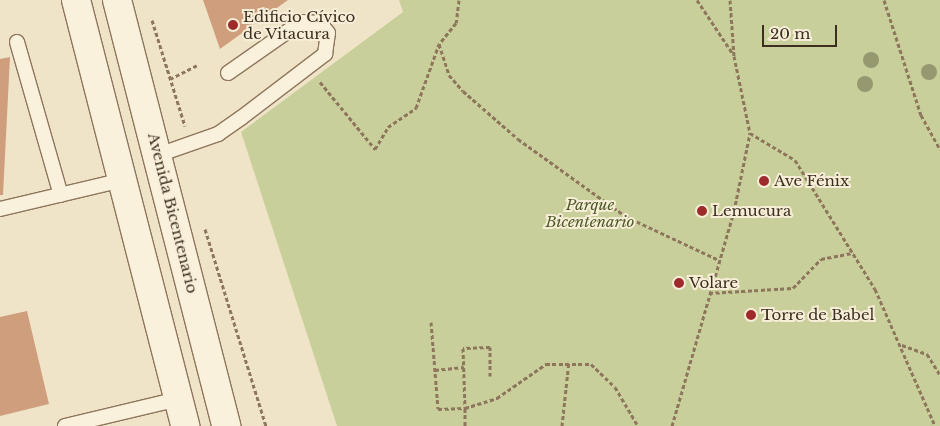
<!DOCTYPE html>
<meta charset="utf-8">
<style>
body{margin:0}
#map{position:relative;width:940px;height:426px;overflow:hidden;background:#f0e4c8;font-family:"Libre Baskerville",serif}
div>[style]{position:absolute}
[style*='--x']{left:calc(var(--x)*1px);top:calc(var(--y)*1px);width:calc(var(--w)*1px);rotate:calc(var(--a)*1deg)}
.green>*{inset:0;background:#c9cf9b}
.building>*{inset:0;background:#cf9f7d}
.path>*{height:3px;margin-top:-1.5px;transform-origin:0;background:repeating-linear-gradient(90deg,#8d765c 0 4px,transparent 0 6.5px)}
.roads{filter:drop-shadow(1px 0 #8d765c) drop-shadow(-1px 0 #8d765c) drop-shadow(0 1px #8d765c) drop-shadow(0 -1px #8d765c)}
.service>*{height:14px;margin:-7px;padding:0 7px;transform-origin:7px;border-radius:7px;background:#faf1dc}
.secondary>*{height:28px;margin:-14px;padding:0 14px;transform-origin:14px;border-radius:14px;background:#faf1dc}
.trees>*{width:16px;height:16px;margin:-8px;border-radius:50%;background:#96986f}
.dots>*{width:14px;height:14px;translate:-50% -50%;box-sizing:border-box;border:2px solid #f7eed8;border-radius:50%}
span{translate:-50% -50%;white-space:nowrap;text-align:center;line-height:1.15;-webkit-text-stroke:4px #f7eed8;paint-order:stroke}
.poi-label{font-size:15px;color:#3d2e20}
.left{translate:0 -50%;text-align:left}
.park-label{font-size:15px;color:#4d5a26;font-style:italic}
.street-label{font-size:15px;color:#3d2e20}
.scale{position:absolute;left:762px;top:25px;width:75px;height:22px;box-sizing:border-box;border:2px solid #3d2e20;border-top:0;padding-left:6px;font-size:15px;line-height:18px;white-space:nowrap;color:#3d2e20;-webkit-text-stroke:4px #f7eed8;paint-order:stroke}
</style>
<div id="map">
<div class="green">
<div style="clip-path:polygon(399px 0,940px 0,940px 426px,337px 426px,241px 132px,403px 12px)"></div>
</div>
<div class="building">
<div style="clip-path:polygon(203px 0,288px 0,220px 49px)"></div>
<div style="clip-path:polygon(10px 57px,3px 195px,0 195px,0 59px)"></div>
<div style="clip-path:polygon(27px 311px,49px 404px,0 416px,0 317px)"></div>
</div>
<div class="path">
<div style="--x:459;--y:0;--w:23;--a:97"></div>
<div style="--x:456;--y:23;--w:27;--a:129"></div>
<div style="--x:439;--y:44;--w:33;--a:72"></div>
<div style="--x:449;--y:75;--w:21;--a:49"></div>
<div style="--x:463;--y:91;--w:73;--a:41.1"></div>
<div style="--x:518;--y:139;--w:132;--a:35.7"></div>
<div style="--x:625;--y:216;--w:104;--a:25.1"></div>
<div style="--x:697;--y:0;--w:65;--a:56.3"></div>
<div style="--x:730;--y:0;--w:56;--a:85.9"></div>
<div style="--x:734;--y:56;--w:79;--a:78.3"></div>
<div style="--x:750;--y:133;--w:52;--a:31"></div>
<div style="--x:795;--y:160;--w:152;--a:58.2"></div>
<div style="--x:875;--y:289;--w:150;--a:66.3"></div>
<div style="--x:884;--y:0;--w:121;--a:72.2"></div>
<div style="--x:921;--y:115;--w:39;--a:61"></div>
<div style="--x:152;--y:20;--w:111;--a:72.7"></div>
<div style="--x:170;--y:79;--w:30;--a:-27"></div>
<div style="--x:320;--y:82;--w:87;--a:50.6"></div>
<div style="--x:375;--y:149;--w:26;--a:-59"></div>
<div style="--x:388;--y:127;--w:34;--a:-34"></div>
<div style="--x:416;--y:108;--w:68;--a:-70.2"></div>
<div style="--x:205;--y:229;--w:206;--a:72.8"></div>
<div style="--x:709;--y:293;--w:84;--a:-3.4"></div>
<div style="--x:793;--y:288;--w:40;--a:-46"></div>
<div style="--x:821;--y:259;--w:33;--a:-11"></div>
<div style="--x:431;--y:322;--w:87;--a:85.4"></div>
<div style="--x:438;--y:409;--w:27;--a:-2"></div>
<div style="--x:465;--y:408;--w:18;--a:90"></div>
<div style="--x:902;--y:345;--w:27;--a:20"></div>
<div style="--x:927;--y:354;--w:25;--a:58"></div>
<div style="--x:435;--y:370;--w:29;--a:-6"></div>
<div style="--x:490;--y:376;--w:29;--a:-90"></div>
<div style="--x:490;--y:347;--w:27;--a:178"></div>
<div style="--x:463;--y:348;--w:60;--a:88.1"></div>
<div style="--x:465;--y:408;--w:34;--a:-17"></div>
<div style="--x:497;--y:398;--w:60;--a:-34.8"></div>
<div style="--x:546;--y:364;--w:45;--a:0"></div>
<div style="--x:591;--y:364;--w:33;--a:44"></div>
<div style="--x:615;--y:387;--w:45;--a:59.5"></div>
<div style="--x:562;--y:426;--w:65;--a:-83.9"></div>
<div style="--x:672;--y:426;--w:224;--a:-73.9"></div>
<div style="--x:734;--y:211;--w:80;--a:-78.4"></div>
</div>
<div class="roads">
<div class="service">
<div style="--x:17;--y:42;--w:159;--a:74"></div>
<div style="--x:158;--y:155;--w:64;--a:-19.3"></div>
<div style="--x:218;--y:134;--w:28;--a:-35"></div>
<div style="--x:241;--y:118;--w:106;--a:-37.3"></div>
<div style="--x:325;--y:54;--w:21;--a:-82"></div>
<div style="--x:328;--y:33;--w:13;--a:-129"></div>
<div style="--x:320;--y:23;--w:19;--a:-177"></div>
<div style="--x:301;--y:22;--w:89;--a:145.1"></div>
<div style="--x:0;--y:209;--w:126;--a:-13.3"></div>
<div style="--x:65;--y:426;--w:116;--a:-13.4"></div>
</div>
<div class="secondary">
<div style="--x:76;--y:0;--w:440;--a:75.6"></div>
<div style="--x:117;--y:0;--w:440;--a:75.6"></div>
</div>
</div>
<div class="trees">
<div style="left:871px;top:60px"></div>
<div style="left:929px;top:72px"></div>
<div style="left:865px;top:84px"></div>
</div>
<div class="dots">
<div style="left:233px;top:25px;background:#9e2a2b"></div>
<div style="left:764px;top:181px;background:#9e2a2b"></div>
<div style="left:702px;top:211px;background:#9e2a2b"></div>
<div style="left:679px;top:283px;background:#9e2a2b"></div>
<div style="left:751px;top:315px;background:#9e2a2b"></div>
</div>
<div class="poi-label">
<span class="left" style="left:243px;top:25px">Edificio Cívico<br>de Vitacura</span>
<span class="left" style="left:774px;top:181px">Ave Fénix</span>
<span class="left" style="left:712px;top:211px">Lemucura</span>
<span class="left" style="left:689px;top:283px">Volare</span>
<span class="left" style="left:761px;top:315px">Torre de Babel</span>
</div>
<div class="park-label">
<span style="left:590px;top:213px">Parque<br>Bicentenario</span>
</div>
<div class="street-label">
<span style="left:173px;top:213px;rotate:76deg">Avenida Bicentenario</span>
</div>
<div class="scale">20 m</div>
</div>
